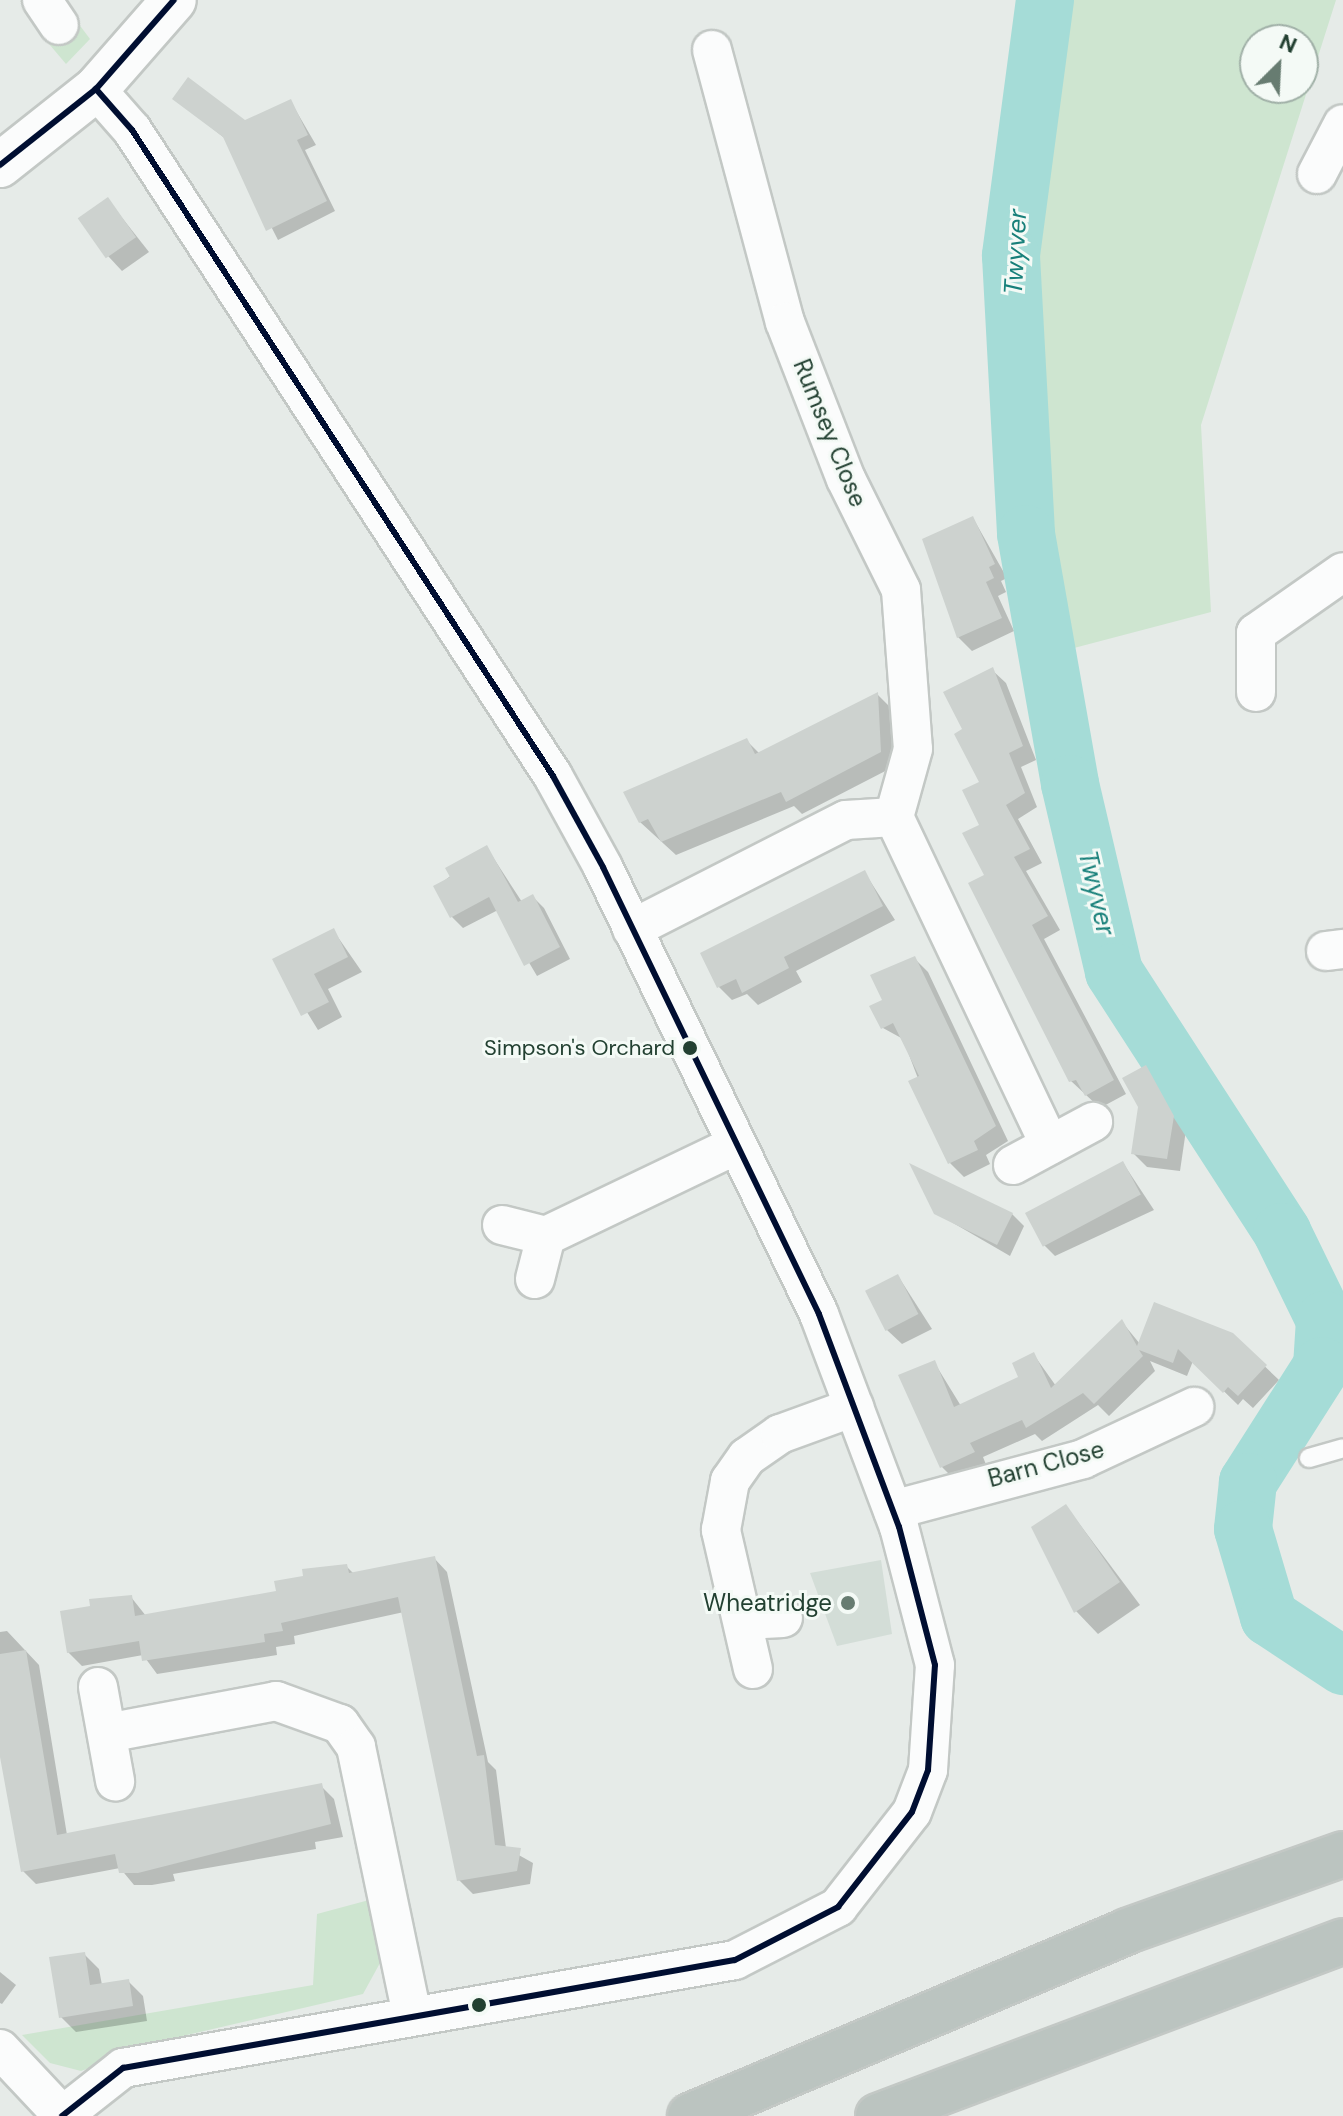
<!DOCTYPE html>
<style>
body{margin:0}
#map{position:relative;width:1343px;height:2116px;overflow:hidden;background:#e6ebe8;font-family:"DM Sans",sans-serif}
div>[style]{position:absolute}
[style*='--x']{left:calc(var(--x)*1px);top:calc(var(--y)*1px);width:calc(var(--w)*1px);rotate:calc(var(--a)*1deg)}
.built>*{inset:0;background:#d3ddd7}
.green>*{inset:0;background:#cee5d0}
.shadow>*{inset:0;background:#0003}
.river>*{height:58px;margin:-29px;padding:0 29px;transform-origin:29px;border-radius:29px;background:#a5dcd7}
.building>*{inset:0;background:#cdd2cf;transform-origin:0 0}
.roads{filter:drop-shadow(2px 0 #c3c8c5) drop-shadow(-2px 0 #c3c8c5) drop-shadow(0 2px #c3c8c5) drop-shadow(0 -2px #c3c8c5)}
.service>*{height:18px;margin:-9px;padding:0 9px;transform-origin:9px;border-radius:9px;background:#fbfcfc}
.minor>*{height:38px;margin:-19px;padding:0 19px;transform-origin:19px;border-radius:19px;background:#fbfcfc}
.tertiary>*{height:44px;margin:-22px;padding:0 22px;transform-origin:22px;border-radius:22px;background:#fbfcfc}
.motorway>*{height:44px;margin:-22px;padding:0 22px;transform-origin:22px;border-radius:22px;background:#bbc4c0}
.bus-1>*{height:6px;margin:-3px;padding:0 3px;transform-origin:3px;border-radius:3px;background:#000e31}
.dots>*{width:22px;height:22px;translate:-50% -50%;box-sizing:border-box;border:4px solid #f4faf6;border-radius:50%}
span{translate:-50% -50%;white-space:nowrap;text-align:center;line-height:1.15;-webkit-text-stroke:6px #f4faf6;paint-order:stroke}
.bus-label{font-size:22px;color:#224031}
.right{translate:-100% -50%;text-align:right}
.street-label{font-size:24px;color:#224031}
.poi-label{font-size:24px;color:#224031}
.water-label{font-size:26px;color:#18807a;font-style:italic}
.north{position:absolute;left:1239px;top:24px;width:80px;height:80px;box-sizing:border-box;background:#f4faf6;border:2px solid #a0b0a7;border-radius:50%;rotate:24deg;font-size:22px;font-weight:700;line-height:32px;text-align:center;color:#224031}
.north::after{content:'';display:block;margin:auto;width:28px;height:36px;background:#677c71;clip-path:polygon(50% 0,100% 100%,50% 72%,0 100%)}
</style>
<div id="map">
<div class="built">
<div style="clip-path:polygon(881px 1560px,892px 1634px,837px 1646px,810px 1573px)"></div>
</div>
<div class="green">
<div style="clip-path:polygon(evenodd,1029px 0,1336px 0,1201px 425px,1211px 612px,1055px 653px,1019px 527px,1000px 249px,1029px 0,1255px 40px,1303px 40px,1303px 88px,1255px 88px,1255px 40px)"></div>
<div style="clip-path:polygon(72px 15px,90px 39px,66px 64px,44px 38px)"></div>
<div style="clip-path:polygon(369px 1900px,380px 1963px,363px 1994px,174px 2038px,81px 2071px,50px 2063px,22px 2035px,313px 1985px,317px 1914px)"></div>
</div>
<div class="shadow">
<div style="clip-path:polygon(174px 98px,245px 123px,291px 102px,316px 145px,305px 150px,335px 211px,278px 240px,227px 140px)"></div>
<div style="clip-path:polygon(108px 200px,149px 252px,122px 271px,108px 256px)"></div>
<div style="clip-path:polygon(973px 518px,1007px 578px,1001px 581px,1006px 592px,998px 596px,1014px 631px,972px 651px,958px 637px)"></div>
<div style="clip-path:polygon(992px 670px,1006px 683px,1036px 760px,1021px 767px,1037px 807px,1018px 819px,1042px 863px,1026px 871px,1060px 930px,1044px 939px,1126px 1094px,1100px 1108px,1071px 1081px,986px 876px,982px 782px,965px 730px)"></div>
<div style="clip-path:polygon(878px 695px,891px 708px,895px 766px,802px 814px,794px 806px,676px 855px,640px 822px,746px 740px,760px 754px)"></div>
<div style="clip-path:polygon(487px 848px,522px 902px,533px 897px,544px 908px,570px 959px,537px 976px,498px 910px,463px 928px,452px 917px,436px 887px)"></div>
<div style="clip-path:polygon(865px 873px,895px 920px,796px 971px,802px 982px,758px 1005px,747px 994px,732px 1000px,718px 986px)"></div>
<div style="clip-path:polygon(333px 930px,362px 972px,328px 989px,342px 1017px,318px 1030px,275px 960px)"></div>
<div style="clip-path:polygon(915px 959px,928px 972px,1008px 1141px,986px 1155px,990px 1164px,964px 1177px,950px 1163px,903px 1039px,883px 1028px,885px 1001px)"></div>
<div style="clip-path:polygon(1146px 1067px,1186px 1130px,1180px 1171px,1147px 1167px,1133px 1153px)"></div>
<div style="clip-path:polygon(1123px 1163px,1154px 1210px,1055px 1256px,1041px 1242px)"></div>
<div style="clip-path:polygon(936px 1213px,1012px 1214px,1024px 1226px,1010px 1256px)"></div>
<div style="clip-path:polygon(898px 1276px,932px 1329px,902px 1344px,887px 1330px)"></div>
<div style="clip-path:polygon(1122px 1322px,1140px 1344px,1232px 1335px,1279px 1380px,1253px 1408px,1243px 1399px,1238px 1405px,1193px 1361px,1187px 1376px,1150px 1361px,1155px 1371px,1109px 1416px,1098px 1405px,1042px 1441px,1035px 1434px,983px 1457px,987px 1467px,956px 1481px,942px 1467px,934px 1362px,961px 1406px,1021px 1378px,1034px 1355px,1056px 1386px)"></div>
<div style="clip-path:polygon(1066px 1506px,1140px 1605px,1098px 1634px,1076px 1611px)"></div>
<div style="clip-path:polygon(434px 1558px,447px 1572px,488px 1762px,496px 1770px,506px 1848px,533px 1863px,530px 1884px,473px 1894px,459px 1880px,404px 1612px,294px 1636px,295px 1644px,276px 1647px,277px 1655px,157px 1674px,143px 1655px,82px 1666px,68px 1652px,131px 1597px,146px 1616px,278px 1593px,346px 1566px,354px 1574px)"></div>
<div style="clip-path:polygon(7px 1631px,39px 1665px,67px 1835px,321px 1786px,334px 1799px,343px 1837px,315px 1842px,316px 1849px,173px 1874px,175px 1881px,152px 1885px,134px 1885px,120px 1868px,36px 1884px,23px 1871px,0 1736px,0 1632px)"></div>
<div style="clip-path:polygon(84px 1954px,99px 1969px,102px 1985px,128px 1981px,143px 1996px,147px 2021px,76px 2032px,61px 2017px)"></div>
<div style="clip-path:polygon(0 1972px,16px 1985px,2px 2004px,0 2003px)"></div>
</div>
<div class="river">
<div style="--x:1045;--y:0;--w:258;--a:97.6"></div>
<div style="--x:1011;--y:256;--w:278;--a:86.9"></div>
<div style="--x:1026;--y:534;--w:254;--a:80"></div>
<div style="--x:1070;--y:784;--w:193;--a:76.8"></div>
<div style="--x:1114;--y:972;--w:310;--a:57.1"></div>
<div style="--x:1282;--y:1232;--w:98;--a:64"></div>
<div style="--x:1325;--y:1320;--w:46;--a:93.7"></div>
<div style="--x:1322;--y:1366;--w:138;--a:122.5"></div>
<div style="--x:1248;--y:1482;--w:47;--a:96.1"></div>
<div style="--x:1243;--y:1529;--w:92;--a:73.5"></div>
<div style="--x:1269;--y:1617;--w:89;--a:33.5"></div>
</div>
<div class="building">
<div style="clip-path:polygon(188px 77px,245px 120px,291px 99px,308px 135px,297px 140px,327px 201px,266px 231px,223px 137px,172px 99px)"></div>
<div style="left:108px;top:197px;width:49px;height:37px;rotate:55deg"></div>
<div style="clip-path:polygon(973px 516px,995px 564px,989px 567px,994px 578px,986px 582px,1002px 618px,957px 638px,922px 539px)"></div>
<div style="clip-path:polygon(993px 667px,1023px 746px,1009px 753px,1025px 793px,1006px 805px,1030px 849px,1014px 857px,1048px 916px,1032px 925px,1114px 1080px,1085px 1096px,1076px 1080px,1069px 1082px,968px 883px,984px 875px,962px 833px,979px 825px,962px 790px,979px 782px,954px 734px,962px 729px,943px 692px)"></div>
<div style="clip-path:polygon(878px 692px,881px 752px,786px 802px,781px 792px,661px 842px,648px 819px,639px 823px,623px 792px,747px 738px,755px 754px)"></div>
<div style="clip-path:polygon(487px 845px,518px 902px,533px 894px,560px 947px,524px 966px,489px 897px,450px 918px,433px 886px,450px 877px,445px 868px)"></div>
<div style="clip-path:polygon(865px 870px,883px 906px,784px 957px,789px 968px,742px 993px,736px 979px,717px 988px,700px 953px)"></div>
<div style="clip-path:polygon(334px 928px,348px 957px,314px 974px,329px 1002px,301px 1016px,272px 959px)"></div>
<div style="clip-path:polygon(915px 956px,996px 1126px,974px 1141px,978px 1150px,948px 1164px,908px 1081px,919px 1076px,893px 1023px,881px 1029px,869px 1006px,882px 1000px,870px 975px)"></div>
<div style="clip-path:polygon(1146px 1065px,1174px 1116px,1167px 1159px,1131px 1154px,1138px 1107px,1122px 1078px)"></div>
<div style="left:1123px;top:1161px;width:38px;height:111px;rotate:62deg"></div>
<div style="clip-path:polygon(909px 1163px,1013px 1213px,997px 1245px,934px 1214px)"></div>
<div style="left:898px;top:1274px;width:45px;height:37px;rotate:63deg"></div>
<div style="clip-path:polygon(1154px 1302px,1233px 1333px,1267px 1365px,1238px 1396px,1228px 1387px,1223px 1393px,1178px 1349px,1173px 1363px,1139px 1350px,1143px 1356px,1094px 1404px,1083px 1393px,1026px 1428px,1022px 1420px,970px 1443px,975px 1452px,940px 1468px,898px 1375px,935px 1360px,954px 1407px,1018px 1377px,1012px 1363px,1034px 1352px,1051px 1388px,1122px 1319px,1137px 1346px)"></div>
<div style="clip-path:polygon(1066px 1504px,1120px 1582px,1074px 1613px,1031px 1527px)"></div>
<div style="clip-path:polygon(435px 1556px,477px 1756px,484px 1755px,495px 1845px,521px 1848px,517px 1871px,457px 1881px,398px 1597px,281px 1623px,283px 1631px,264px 1634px,265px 1642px,142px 1661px,139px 1641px,67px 1653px,60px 1611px,90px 1606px,89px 1599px,132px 1595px,135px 1616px,276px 1591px,274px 1581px,303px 1576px,302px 1569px,347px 1564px,349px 1573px)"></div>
<div style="clip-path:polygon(26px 1650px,57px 1835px,322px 1783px,331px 1824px,138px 1873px,119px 1873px,115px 1854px,21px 1872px,0 1757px,0 1654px)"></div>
<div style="clip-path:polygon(85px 1952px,90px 1985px,129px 1979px,133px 2006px,59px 2018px,49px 1957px)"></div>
</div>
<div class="roads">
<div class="service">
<div style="--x:1309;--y:1458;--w:35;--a:-16"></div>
</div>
<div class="minor">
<div style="--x:42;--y:0;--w:30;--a:56"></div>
<div style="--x:712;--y:50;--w:282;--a:75"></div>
<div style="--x:785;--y:322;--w:168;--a:68.8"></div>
<div style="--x:846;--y:479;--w:124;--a:63.6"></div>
<div style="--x:901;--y:590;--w:159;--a:85.7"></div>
<div style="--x:913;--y:749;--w:71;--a:105.6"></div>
<div style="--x:894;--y:817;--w:363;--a:64.6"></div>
<div style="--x:1317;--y:174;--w:56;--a:-62.5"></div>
<div style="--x:1256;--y:692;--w:59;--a:-90"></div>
<div style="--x:1256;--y:633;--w:106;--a:-35"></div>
<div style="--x:632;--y:929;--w:240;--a:-27"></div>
<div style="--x:846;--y:820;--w:48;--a:-3.6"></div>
<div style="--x:1326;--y:951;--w:17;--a:-7"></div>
<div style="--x:1013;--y:1165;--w:91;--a:-28.3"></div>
<div style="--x:502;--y:1225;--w:45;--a:14"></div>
<div style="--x:546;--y:1236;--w:211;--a:-25.6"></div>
<div style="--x:535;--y:1279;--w:44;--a:-75.7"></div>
<div style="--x:893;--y:1510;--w:197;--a:-15"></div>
<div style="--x:1083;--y:1459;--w:123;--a:-25.1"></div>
<div style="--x:744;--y:1620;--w:39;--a:-3"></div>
<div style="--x:753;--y:1669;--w:143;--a:-103"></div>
<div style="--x:721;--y:1530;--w:50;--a:-79.6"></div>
<div style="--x:730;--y:1481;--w:29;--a:-55"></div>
<div style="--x:747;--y:1457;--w:40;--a:-34.9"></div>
<div style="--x:780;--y:1434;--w:79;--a:-20"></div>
<div style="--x:98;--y:1687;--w:96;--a:79.7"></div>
<div style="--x:107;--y:1733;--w:172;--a:-10.7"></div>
<div style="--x:276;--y:1701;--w:68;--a:19.8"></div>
<div style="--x:340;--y:1724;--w:28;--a:55"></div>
<div style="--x:356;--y:1747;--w:273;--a:78.2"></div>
<div style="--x:0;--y:2049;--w:91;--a:46.8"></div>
<div style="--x:62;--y:2116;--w:78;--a:-38.2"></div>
<div style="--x:123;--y:2068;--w:621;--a:-10.01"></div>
<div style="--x:735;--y:1960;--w:116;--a:-27.2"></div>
<div style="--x:838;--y:1907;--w:120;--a:-52.1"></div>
<div style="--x:912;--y:1812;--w:45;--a:-69.1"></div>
<div style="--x:928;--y:1770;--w:105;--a:-86.2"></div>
<div style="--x:935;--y:1665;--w:143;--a:-104.6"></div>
<div style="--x:899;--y:1527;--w:228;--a:-110.6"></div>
<div style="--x:819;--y:1314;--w:496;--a:-115.8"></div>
<div style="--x:603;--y:867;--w:104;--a:-118.8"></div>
<div style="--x:553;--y:776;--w:771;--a:-123.09"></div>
<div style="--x:132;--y:130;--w:55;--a:-131.3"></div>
</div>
<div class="tertiary">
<div style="--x:0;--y:165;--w:122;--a:-38.4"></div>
<div style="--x:96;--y:89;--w:118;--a:-48.8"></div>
</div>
<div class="motorway">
<div style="--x:690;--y:2116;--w:475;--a:-22.9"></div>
<div style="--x:1127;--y:1931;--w:229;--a:-19.6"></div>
<div style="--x:878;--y:2116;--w:497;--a:-20.6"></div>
</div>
</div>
<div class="bus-1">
<div style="--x:0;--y:165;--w:122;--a:-38.4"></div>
<div style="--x:96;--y:89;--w:118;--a:-48.8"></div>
<div style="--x:62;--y:2116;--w:78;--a:-38.2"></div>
<div style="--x:123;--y:2068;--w:621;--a:-10.01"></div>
<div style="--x:735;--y:1960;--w:116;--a:-27.2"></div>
<div style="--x:838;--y:1907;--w:120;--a:-52.1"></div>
<div style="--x:912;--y:1812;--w:45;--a:-69.1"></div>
<div style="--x:928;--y:1770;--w:105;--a:-86.2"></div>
<div style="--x:935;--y:1665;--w:143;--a:-104.6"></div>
<div style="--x:899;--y:1527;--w:228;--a:-110.6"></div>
<div style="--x:819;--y:1314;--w:496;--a:-115.8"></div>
<div style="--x:603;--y:867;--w:104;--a:-118.8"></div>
<div style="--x:553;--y:776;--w:771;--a:-123.09"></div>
<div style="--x:132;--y:130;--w:55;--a:-131.3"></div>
</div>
<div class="dots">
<div style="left:690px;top:1048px;background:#224031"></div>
<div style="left:848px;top:1603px;background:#677c71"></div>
<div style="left:479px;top:2005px;background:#224031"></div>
</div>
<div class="bus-label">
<span class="right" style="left:675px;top:1048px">Simpson's Orchard</span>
</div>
<div class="street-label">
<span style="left:830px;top:433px;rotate:68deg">Rumsey Close</span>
<span style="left:1046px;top:1464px;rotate:-15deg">Barn Close</span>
</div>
<div class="poi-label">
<span class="right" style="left:832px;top:1603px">Wheatridge</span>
</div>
<div class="water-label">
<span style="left:1016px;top:252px;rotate:-87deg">Twyver</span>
<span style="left:1096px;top:893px;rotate:77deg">Twyver</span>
</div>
<div class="north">N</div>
</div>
